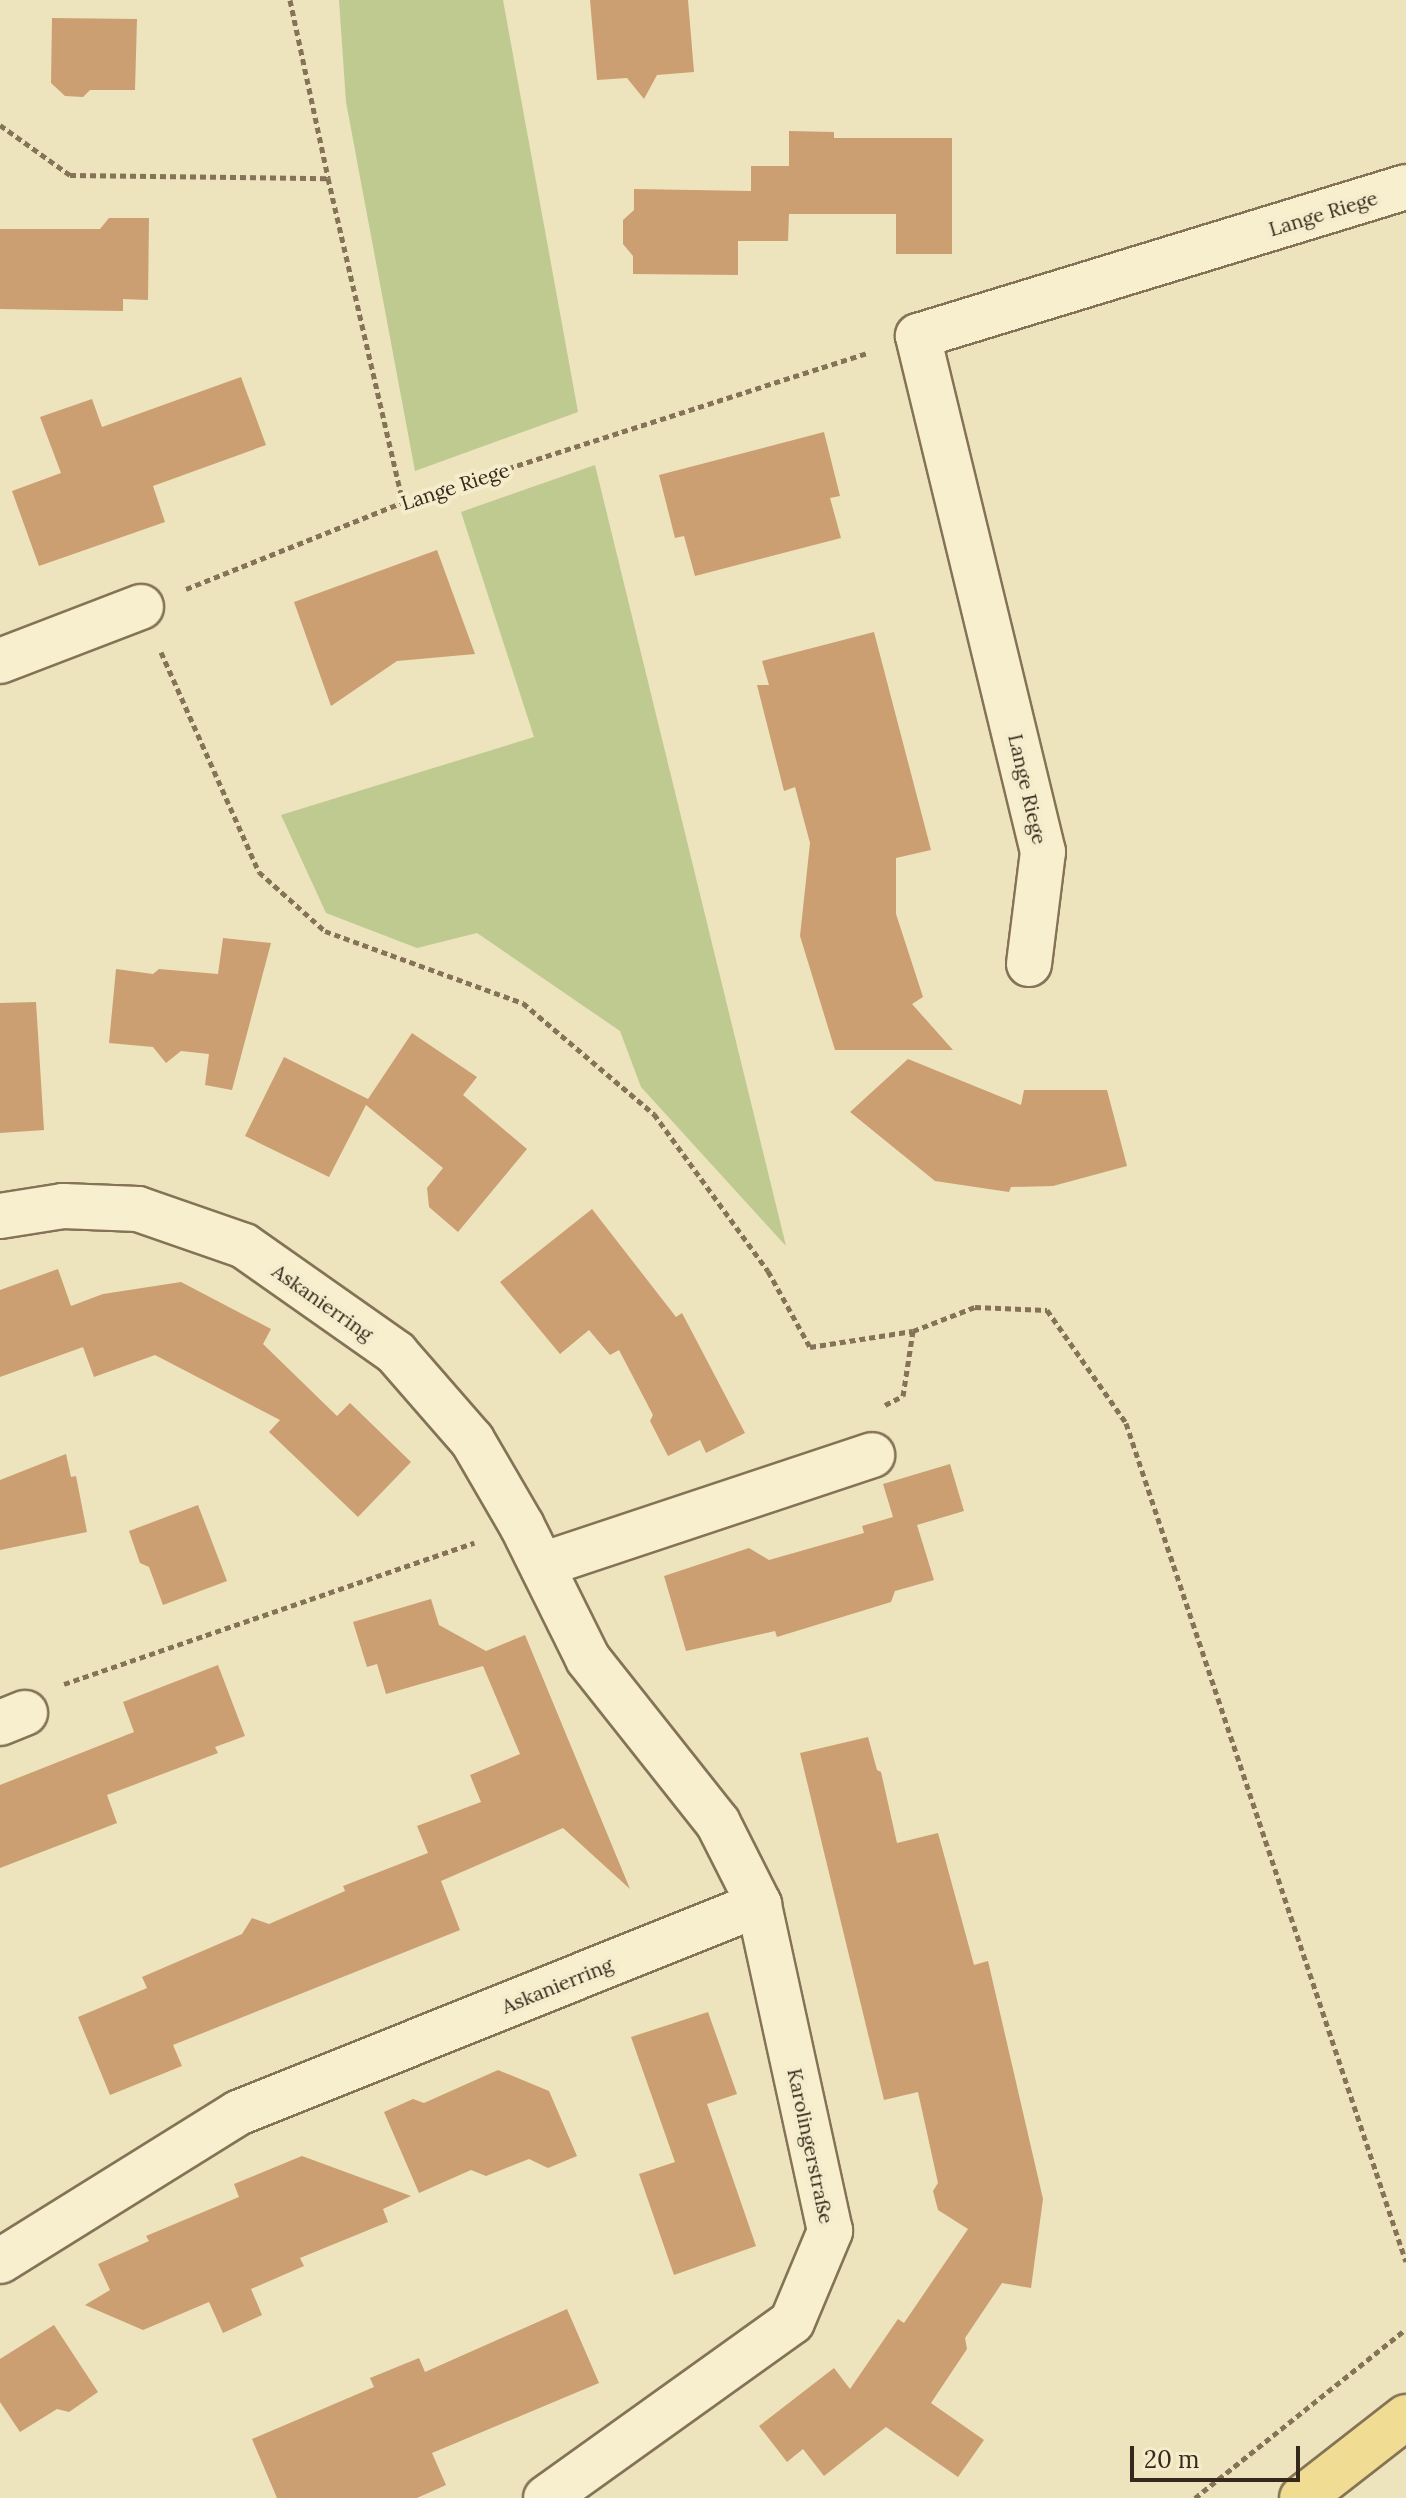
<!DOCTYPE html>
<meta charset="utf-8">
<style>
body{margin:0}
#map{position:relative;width:1406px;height:2498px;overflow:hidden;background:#ede3bd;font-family:Lora,serif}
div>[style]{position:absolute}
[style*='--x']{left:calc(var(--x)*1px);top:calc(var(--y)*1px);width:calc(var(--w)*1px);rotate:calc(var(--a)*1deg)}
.green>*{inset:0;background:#bfca91}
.building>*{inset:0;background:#cb9f72}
.path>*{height:5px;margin-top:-2.5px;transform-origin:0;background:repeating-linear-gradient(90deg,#847356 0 6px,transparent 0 10px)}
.roads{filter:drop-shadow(2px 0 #847356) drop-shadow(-2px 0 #847356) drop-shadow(0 2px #847356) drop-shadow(0 -2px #847356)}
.minor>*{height:44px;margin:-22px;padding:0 22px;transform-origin:22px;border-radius:22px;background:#f8efcf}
.major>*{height:44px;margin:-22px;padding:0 22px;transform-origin:22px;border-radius:22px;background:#f1dc93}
span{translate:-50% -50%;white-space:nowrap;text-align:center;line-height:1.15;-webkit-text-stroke:8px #f5eccc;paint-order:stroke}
.street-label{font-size:20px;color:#34291b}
.scale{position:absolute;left:1130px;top:2446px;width:170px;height:36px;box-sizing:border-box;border:4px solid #34291b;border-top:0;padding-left:10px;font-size:24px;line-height:28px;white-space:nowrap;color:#34291b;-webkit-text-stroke:6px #f5eccc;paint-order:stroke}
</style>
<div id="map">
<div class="green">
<div style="clip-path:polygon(339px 0,503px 0,578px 412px,415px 471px,346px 102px)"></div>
<div style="clip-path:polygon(595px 465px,786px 1246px,641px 1087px,620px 1031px,477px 933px,417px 948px,326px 913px,281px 815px,534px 737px,461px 512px)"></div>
</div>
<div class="building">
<div style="clip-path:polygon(590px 0,688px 0,694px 72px,657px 75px,644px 99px,627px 78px,597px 80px)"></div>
<div style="clip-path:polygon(52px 18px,137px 19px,135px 90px,90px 90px,83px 97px,65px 96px,51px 83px)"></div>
<div style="clip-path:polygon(789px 131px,834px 132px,834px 138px,952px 138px,952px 254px,896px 254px,896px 214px,789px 214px,788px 241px,738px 241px,738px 275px,633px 274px,633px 256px,623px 244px,623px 220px,634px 210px,634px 189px,751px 191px,751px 166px,789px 166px)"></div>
<div style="clip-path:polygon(109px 218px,149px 218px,148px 300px,123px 299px,123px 311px,0 309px,0 229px,100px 229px)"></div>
<div style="clip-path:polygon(241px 377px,266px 445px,153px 486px,165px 522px,39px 566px,12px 491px,61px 473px,40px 417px,92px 399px,102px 427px)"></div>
<div style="clip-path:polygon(824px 432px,840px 496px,830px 498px,841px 538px,695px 576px,684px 536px,675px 538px,659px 475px)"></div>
<div style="clip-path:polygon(437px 550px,475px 654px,397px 661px,331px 706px,294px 602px)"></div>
<div style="clip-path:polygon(874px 632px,931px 850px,896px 858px,896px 914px,923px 997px,912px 1004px,953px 1050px,835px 1050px,800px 936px,810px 843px,795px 787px,784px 791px,757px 685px,769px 685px,762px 661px)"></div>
<div style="clip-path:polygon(223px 938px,271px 943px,232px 1090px,205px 1085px,209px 1054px,181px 1051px,166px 1063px,153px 1047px,109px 1043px,116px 969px,153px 974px,159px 969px,218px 974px)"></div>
<div style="clip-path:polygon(36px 1002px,44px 1130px,0 1133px,0 1003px)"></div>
<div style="clip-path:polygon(412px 1033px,477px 1077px,463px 1095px,527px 1149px,458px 1232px,429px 1207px,427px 1188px,443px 1168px,366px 1105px,329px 1177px,245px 1136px,284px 1057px,368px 1099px)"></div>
<div style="clip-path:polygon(908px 1059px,1021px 1105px,1024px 1090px,1107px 1090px,1127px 1166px,1053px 1186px,1011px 1187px,1009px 1192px,935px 1181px,850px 1112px)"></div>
<div style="clip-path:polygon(592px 1209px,676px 1317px,682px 1313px,745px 1433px,706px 1453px,700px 1440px,668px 1456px,650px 1421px,653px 1415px,619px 1350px,610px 1355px,589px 1330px,560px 1354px,500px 1282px)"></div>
<div style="clip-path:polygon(58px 1269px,71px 1306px,103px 1294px,181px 1282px,271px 1329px,263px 1344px,337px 1416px,350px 1403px,411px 1462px,358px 1517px,269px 1432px,280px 1420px,155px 1355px,94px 1377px,83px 1347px,0 1377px,0 1290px)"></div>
<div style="clip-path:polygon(66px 1454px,71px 1477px,76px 1476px,87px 1532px,0 1550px,0 1480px)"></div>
<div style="clip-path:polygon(950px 1464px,964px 1511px,917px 1525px,934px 1580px,895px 1591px,891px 1602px,777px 1637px,775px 1631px,686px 1651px,664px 1576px,749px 1548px,769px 1560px,864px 1533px,862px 1526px,893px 1517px,883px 1484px)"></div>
<div style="clip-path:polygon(198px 1505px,227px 1581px,163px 1605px,149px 1567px,140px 1563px,129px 1531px)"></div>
<div style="clip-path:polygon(431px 1599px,439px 1625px,486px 1651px,525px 1635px,630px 1889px,563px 1828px,441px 1881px,460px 1930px,173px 2045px,182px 2066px,110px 2095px,78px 2017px,147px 1988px,142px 1977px,242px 1934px,252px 1918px,269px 1924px,345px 1891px,343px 1886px,428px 1853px,417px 1826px,481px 1802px,470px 1775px,520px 1754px,483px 1666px,386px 1694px,377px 1664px,367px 1667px,353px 1622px)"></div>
<div style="clip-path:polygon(218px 1665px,245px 1736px,215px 1747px,218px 1753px,107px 1795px,117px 1823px,0 1868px,0 1785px,134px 1732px,123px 1702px)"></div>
<div style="clip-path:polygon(868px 1737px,877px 1770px,881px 1772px,897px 1843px,938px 1833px,974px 1965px,988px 1961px,1043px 2199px,1031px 2288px,1002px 2283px,965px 2338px,967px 2349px,931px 2403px,984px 2440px,958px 2477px,886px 2427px,824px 2476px,803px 2449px,787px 2462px,759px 2426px,834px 2368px,850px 2389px,898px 2319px,904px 2323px,968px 2229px,938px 2210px,933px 2191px,938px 2183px,918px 2092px,884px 2100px,800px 1753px)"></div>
<div style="clip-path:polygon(708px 2012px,737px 2094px,707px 2104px,756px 2246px,674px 2275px,639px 2174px,675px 2162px,631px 2037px)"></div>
<div style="clip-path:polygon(498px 2070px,549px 2091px,577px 2156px,548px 2168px,529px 2159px,486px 2176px,471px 2170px,419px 2193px,384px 2112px,413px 2099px,424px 2103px)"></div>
<div style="clip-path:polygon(302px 2156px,411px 2196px,383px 2209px,388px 2222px,300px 2258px,304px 2266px,251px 2289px,262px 2315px,223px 2333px,209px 2302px,143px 2330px,85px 2305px,110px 2290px,98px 2264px,149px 2241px,146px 2236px,239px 2197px,234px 2184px)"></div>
<div style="clip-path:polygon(567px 2309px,599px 2383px,432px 2453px,446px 2485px,417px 2498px,277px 2498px,252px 2439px,374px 2387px,370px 2378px,419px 2358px,425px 2372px)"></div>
<div style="clip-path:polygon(54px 2325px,98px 2392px,69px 2412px,57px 2409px,20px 2432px,0 2402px,0 2359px)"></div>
</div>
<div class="path">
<div style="--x:290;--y:0;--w:182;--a:77.9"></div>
<div style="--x:0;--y:125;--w:86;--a:35.5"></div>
<div style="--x:70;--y:175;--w:258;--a:0.7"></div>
<div style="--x:328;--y:178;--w:333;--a:77"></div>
<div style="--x:186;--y:589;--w:234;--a:-21.8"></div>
<div style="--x:403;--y:502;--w:488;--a:-17.8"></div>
<div style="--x:161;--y:652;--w:241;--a:66"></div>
<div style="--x:259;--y:872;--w:89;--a:41.8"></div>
<div style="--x:325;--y:931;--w:211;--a:20"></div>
<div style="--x:523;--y:1003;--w:172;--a:40.3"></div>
<div style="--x:654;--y:1114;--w:194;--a:54"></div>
<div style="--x:768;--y:1271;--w:87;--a:61.1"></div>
<div style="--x:810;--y:1347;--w:104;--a:-8.8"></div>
<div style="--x:913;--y:1331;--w:66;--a:-21.2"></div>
<div style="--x:975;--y:1307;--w:72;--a:2.4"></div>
<div style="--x:1047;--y:1310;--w:138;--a:55"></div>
<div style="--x:1126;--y:1423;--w:884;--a:71.54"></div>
<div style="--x:885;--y:1405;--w:20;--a:-27"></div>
<div style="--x:903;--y:1396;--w:66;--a:-81.3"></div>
<div style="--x:64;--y:1684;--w:434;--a:-19"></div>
<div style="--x:1195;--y:2498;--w:270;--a:-38.7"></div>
</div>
<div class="roads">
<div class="minor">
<div style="--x:0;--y:661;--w:151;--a:-21"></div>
<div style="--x:1029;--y:964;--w:113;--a:-82.9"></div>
<div style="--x:1043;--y:852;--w:531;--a:-103.62"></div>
<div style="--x:918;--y:336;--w:510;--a:-16.98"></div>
<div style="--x:0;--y:1216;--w:64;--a:-9"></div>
<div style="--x:63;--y:1206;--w:75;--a:2.3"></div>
<div style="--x:138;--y:1209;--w:112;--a:19.2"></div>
<div style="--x:244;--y:1246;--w:186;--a:35.1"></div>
<div style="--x:396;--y:1353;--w:116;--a:48.9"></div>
<div style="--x:472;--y:1440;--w:99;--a:59.8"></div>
<div style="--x:522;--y:1526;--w:148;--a:63.6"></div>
<div style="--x:588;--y:1659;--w:209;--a:51.6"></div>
<div style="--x:718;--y:1823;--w:91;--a:63.2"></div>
<div style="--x:759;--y:1904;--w:561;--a:158.14"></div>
<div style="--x:238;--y:2113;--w:280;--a:148.1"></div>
<div style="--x:542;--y:1565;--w:348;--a:-18.4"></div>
<div style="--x:0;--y:1723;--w:27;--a:-22"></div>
<div style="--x:546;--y:2498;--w:302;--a:-35.6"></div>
<div style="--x:792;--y:2322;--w:99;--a:-67.3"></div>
<div style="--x:830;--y:2231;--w:335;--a:-102.3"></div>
</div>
<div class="major">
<div style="--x:1302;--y:2498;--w:132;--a:-37.9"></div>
</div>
</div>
<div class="street-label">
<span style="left:1323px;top:213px;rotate:-17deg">Lange Riege</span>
<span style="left:455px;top:486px;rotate:-18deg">Lange Riege</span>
<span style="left:1028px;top:789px;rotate:77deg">Lange Riege</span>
<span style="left:323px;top:1302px;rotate:35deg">Askanierring</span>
<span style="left:557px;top:1985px;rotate:-22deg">Askanierring</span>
<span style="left:811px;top:2146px;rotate:78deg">Karolingerstraße</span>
</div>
<div class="scale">20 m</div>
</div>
